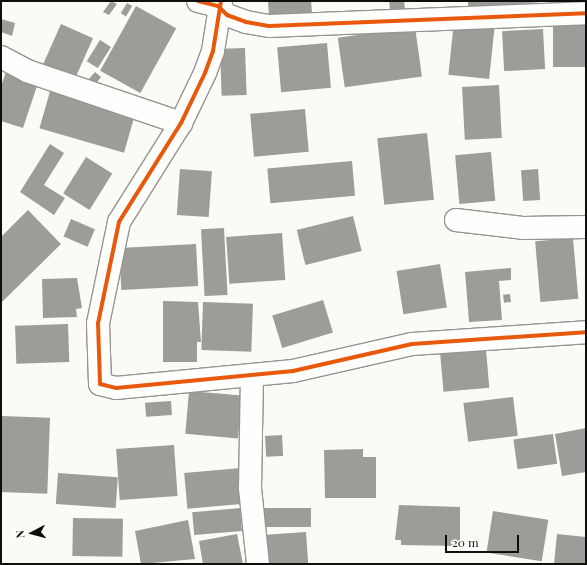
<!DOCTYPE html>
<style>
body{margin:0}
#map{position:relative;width:587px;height:565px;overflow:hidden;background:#fbfaf4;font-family:"Playfair Display",serif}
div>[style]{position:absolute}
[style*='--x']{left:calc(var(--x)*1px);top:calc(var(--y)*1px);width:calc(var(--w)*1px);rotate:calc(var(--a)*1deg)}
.building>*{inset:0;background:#9e9c99;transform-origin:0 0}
.roads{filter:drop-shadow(1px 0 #959492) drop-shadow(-1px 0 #959492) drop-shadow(0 1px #959492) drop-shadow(0 -1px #959492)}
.minor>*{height:22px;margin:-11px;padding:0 11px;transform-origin:11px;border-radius:11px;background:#fefefd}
.cycleway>*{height:4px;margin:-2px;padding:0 2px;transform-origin:2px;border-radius:2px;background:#e8590c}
span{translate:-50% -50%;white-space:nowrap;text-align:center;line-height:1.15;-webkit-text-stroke:4px #fff;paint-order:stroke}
.frame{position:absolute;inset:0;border:2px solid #0e0e0e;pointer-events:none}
.north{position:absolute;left:12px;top:513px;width:40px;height:40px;-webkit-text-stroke:3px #fff;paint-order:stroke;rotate:264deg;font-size:11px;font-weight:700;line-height:16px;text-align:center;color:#0e0e0e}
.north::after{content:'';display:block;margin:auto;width:14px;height:18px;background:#0e0e0e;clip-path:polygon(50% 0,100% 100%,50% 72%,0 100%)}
.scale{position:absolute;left:445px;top:535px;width:74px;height:18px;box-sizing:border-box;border:2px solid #0e0e0e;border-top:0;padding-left:5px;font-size:12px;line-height:14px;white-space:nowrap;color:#0e0e0e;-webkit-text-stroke:3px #fff;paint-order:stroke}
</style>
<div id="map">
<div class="building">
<div style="clip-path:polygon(111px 1px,117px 4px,109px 15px,103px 12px)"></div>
<div style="clip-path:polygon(268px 1px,311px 1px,312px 13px,269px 17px)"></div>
<div style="clip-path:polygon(389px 1px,404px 1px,405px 9px,390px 10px)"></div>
<div style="clip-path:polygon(468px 1px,543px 1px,543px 2px,468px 8px)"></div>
<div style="left:127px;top:3px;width:6px;height:12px;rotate:31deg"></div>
<div style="left:136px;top:6px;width:46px;height:74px;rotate:29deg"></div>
<div style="clip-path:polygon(1px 19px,15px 23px,12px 36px,1px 32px)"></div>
<div style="left:454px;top:21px;width:41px;height:54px;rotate:6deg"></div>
<div style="left:61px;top:24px;width:35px;height:47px;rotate:24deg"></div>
<div style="left:586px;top:24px;width:43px;height:33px;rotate:90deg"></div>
<div style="left:415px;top:27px;width:50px;height:78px;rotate:82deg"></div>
<div style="left:543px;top:29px;width:40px;height:41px;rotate:87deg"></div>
<div style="left:100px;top:40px;width:13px;height:25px;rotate:32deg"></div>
<div style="left:327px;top:43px;width:45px;height:50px;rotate:85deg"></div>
<div style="left:245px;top:48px;width:47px;height:25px;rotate:88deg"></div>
<div style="clip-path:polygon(6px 72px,38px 83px,23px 128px,1px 121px,1px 86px)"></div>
<div style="clip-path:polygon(95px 72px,101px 77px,94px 86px,87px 81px)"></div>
<div style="left:499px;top:85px;width:53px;height:37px;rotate:87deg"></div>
<div style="left:51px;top:88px;width:88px;height:42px;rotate:16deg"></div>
<div style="left:305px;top:109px;width:43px;height:55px;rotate:85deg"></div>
<div style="left:427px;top:133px;width:67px;height:50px;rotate:84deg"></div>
<div style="clip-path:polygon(50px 144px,64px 153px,44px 185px,65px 198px,54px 215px,20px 192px)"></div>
<div style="left:491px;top:152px;width:49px;height:36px;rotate:85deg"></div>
<div style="left:86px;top:157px;width:31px;height:43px;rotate:32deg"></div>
<div style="left:352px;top:161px;width:35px;height:85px;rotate:85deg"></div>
<div style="left:180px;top:169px;width:32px;height:46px;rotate:4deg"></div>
<div style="left:538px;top:169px;width:31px;height:17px;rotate:86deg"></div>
<div style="clip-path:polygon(28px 210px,61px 244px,2px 302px,1px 237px)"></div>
<div style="left:353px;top:216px;width:36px;height:58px;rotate:76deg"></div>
<div style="left:71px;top:219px;width:26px;height:19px;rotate:23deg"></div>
<div style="left:224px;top:228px;width:67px;height:23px;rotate:87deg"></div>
<div style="left:282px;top:233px;width:47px;height:56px;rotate:86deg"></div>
<div style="left:573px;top:238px;width:61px;height:38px;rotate:85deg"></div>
<div style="left:196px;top:244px;width:42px;height:77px;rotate:87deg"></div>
<div style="left:440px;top:264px;width:44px;height:44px;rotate:81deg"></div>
<div style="clip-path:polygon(511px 268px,511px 280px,499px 281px,502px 320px,469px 322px,465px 272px)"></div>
<div style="clip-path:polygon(77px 278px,82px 308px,76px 309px,77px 317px,43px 318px,42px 279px)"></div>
<div style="left:510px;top:294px;width:8px;height:7px;rotate:83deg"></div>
<div style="left:323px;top:300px;width:34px;height:53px;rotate:73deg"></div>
<div style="clip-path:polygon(163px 301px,198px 302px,201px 342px,197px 342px,197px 362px,163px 362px)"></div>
<div style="left:203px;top:302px;width:50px;height:48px;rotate:2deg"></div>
<div style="left:68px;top:324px;width:38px;height:53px;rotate:88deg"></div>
<div style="left:486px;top:350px;width:38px;height:46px;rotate:85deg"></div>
<div style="left:189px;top:391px;width:53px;height:43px;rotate:5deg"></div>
<div style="left:513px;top:397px;width:39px;height:50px;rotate:83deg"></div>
<div style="left:171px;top:401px;width:14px;height:26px;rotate:86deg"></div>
<div style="left:2px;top:416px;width:48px;height:76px;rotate:2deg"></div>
<div style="clip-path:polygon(586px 428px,586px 472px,562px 476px,555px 434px)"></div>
<div style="left:553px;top:434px;width:30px;height:40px;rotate:82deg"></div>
<div style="left:282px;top:435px;width:21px;height:17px;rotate:87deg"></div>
<div style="left:174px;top:445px;width:51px;height:58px;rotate:86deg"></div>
<div style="clip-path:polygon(363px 449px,363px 457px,376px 457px,376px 498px,325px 498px,324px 450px)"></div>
<div style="left:241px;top:468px;width:36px;height:57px;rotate:85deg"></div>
<div style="left:58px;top:473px;width:60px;height:31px;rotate:4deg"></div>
<div style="clip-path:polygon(399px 505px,460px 507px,460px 546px,401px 545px,401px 540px,395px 540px)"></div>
<div style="left:240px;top:508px;width:23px;height:48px;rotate:85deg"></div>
<div style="left:311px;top:508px;width:19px;height:47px;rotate:90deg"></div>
<div style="left:493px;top:511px;width:56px;height:42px;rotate:9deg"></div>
<div style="left:73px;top:518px;width:50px;height:38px;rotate:1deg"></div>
<div style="clip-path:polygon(188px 520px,195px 559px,141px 564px,135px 531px)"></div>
<div style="left:306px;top:532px;width:32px;height:44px;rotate:86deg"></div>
<div style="clip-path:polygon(237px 534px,243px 564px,203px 564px,199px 541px)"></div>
<div style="clip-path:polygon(557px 534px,586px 537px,586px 564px,554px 564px)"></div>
</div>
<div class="roads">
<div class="minor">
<div style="--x:198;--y:1;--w:21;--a:14"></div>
<div style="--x:218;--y:6;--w:13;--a:45"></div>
<div style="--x:227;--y:15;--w:20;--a:20"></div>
<div style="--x:246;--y:22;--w:23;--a:10"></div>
<div style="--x:269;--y:26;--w:317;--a:-2.3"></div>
<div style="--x:221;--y:1;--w:51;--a:99.1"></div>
<div style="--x:213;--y:51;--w:23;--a:110"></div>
<div style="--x:205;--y:73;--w:55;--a:115.6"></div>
<div style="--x:181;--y:123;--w:117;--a:122.1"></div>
<div style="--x:119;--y:222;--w:103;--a:101.7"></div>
<div style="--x:98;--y:323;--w:61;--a:88.1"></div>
<div style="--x:100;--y:384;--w:16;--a:14"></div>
<div style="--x:116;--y:388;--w:178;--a:-5.5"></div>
<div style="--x:293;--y:371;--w:122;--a:-12.8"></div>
<div style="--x:412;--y:344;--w:174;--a:-3.9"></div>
<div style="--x:1;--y:57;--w:30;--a:28"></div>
<div style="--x:27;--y:71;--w:163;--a:18.7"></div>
<div style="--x:456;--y:220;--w:67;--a:6.8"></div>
<div style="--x:523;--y:228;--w:63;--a:-0.9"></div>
<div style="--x:252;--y:375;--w:113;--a:91"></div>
<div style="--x:250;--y:488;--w:76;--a:84"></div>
</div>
</div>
<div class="cycleway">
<div style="--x:198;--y:1;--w:21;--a:14"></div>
<div style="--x:218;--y:6;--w:13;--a:45"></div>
<div style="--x:227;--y:15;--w:20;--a:20"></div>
<div style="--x:246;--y:22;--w:23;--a:10"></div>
<div style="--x:269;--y:26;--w:317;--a:-2.3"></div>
<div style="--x:221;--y:1;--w:51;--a:99.1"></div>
<div style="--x:213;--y:51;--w:23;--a:110"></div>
<div style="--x:205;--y:73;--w:55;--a:115.6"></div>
<div style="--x:181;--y:123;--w:117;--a:122.1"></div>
<div style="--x:119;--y:222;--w:103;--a:101.7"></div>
<div style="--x:98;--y:323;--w:61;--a:88.1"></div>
<div style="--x:100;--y:384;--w:16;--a:14"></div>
<div style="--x:116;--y:388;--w:178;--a:-5.5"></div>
<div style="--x:293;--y:371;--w:122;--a:-12.8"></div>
<div style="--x:412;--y:344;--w:174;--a:-3.9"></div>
</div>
<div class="frame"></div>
<div class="north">N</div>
<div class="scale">20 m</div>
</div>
